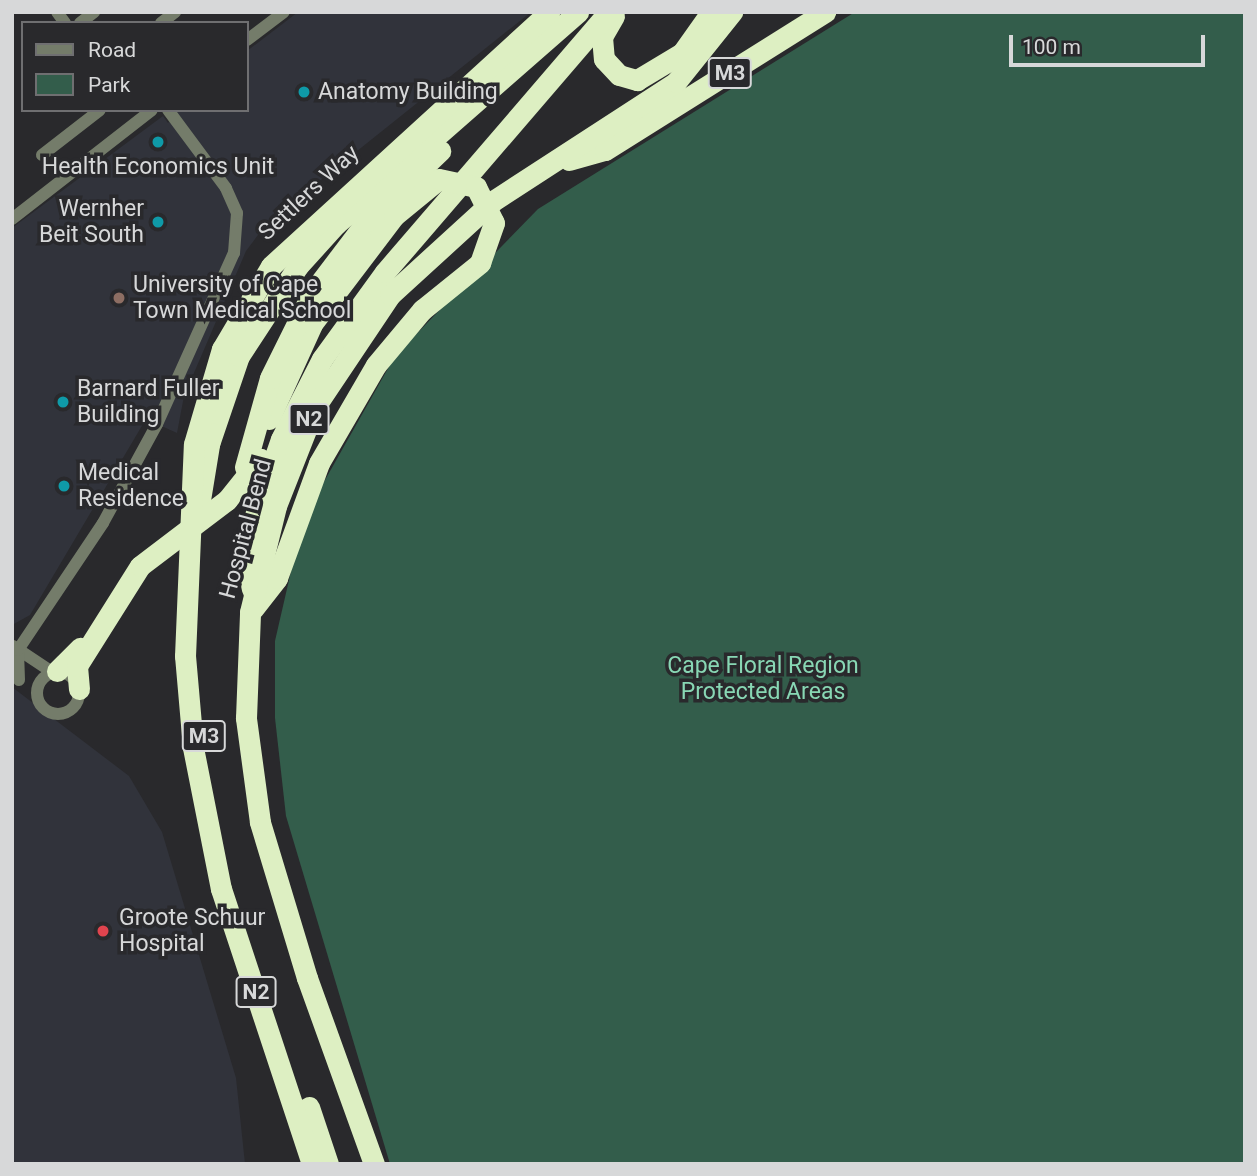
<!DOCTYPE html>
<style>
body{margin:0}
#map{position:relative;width:1257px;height:1176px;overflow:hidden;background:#29292c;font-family:Roboto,sans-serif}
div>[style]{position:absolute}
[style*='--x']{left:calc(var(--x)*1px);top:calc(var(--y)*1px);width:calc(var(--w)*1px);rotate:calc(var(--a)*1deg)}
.built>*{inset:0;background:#31333b}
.green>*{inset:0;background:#335d4b}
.street>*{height:12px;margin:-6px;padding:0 6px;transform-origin:6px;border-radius:6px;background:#747c6a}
.street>.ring{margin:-6px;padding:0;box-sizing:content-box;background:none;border:12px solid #747c6a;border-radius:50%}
.highway>*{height:21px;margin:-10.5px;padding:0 10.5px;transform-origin:10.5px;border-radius:10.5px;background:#ddefc2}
.highway-bridge>*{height:21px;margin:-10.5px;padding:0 10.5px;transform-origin:10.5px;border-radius:10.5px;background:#ddefc2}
.dots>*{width:19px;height:19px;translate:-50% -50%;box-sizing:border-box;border:4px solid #29292c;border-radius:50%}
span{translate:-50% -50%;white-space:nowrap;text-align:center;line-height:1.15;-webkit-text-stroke:7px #29292c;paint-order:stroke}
.shield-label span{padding:2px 5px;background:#29292c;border:2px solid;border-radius:5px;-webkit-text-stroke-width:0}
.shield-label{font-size:21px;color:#d7d8d9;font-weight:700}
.poi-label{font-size:23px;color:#d7d8d9}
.left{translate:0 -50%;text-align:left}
.right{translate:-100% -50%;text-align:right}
.street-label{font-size:23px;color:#d7d8d9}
.park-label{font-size:23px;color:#88d7b4}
.frame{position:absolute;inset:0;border:14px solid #d7d8d9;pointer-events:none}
.legend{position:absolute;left:21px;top:21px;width:228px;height:91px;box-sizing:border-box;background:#29292c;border:2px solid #6f6f71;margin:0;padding:9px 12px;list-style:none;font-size:21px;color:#d7d8d9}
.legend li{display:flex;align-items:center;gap:14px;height:35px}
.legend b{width:35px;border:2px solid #6f6f71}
.scale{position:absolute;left:1009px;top:35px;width:196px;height:32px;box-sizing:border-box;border:4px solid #d7d8d9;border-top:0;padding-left:9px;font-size:21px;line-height:24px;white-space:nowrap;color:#d7d8d9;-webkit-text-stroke:5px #29292c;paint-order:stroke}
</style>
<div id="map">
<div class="built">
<div style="clip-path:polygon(298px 12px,531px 12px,267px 223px,246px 251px,206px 345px,184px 396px,177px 433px,146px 419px,30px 615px,12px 625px,12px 228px,163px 116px,168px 123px,179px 110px,247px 110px,247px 51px)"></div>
<div style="clip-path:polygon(12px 687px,129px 776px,162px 832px,236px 1078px,245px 1164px,12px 1164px)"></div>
</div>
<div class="green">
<div style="clip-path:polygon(855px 12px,1245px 12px,1245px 1164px,390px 1164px,286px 816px,275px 718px,275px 641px,303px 519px,395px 356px,538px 209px)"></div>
</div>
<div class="street">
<div style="--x:57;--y:12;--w:14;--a:54"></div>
<div style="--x:80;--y:23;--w:18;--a:-38"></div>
<div style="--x:161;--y:23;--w:18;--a:-38"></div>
<div style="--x:247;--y:40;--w:46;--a:-37.1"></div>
<div style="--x:42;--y:155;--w:73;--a:-37.8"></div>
<div style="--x:12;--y:219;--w:177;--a:-37.9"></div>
<div style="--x:13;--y:646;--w:47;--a:33.7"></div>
<div class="ring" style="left:37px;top:672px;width:30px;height:30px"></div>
<div style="--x:19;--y:680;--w:30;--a:-92"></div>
<div style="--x:18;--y:650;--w:153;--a:-56.2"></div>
<div style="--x:103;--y:523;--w:113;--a:-61.4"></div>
<div style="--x:157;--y:424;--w:188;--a:-65.8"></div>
<div style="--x:234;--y:253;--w:40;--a:-85.7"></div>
<div style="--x:237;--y:213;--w:27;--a:-114"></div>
<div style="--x:226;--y:188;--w:97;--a:-126.6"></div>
</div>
<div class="highway">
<div style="--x:614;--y:16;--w:24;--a:120"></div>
<div style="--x:602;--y:37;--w:22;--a:85"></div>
<div style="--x:604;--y:59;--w:22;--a:47"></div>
<div style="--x:619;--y:75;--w:19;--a:16"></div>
<div style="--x:637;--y:80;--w:52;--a:-31"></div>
<div style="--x:682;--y:53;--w:50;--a:-54.7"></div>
<div style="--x:569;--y:160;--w:37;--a:-16"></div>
<div style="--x:605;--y:150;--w:260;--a:-32.1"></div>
<div style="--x:269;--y:419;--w:104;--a:-65.6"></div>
<div style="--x:312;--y:324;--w:136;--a:-52.8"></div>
<div style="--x:209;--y:444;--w:93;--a:-71.2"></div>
<div style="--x:239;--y:356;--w:108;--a:-56.8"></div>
<div style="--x:298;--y:266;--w:57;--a:-47.9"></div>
<div style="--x:336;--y:224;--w:322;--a:-41.2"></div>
<div style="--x:245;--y:467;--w:92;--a:-74.3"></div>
<div style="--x:270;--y:378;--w:95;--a:-63.7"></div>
<div style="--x:312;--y:293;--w:89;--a:-52.7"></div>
<div style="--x:366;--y:222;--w:103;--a:-43.8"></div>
<div style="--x:200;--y:500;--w:68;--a:-80.7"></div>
<div style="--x:227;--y:500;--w:53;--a:-51.2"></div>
<div style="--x:252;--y:589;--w:35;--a:-102"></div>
<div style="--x:245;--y:555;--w:49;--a:-75.7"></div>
<div style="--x:257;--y:508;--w:73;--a:-70.8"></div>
<div style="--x:281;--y:439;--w:90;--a:-62.9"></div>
<div style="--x:322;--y:359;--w:107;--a:-54.1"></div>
<div style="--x:385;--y:272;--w:343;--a:-49.3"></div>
<div style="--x:253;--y:609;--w:39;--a:-52"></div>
<div style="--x:277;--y:578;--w:122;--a:-69.9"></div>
<div style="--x:319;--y:463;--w:113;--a:-59.8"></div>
<div style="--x:376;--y:365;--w:72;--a:-50.1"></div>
<div style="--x:422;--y:310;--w:75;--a:-39"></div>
<div style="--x:57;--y:671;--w:33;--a:-45"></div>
<div style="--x:79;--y:689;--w:23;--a:-95"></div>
<div style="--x:77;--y:666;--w:118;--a:-57.8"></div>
<div style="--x:309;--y:1107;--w:60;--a:71.6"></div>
<div style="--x:312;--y:1164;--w:290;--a:-108.3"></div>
<div style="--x:221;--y:889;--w:145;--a:-101.2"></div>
<div style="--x:193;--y:747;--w:91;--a:-95"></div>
<div style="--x:185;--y:656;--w:212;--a:-87.6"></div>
<div style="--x:194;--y:444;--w:99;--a:-73.6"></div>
<div style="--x:222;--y:349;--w:96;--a:-59.4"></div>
<div style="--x:271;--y:266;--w:377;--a:-42.4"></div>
<div style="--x:374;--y:1164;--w:198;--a:-109.8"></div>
<div style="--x:307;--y:978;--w:163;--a:-106.8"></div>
<div style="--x:260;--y:822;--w:105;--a:-97.7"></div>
<div style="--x:246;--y:718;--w:106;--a:-87.8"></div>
<div style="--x:250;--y:612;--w:109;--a:-76.2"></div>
<div style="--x:276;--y:506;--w:106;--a:-68.5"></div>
<div style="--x:315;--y:407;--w:135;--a:-56.2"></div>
<div style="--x:390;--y:295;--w:139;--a:-42.4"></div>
<div style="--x:493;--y:201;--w:218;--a:-33"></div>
<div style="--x:676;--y:82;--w:90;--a:-51.3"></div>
</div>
<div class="highway-bridge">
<div style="--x:394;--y:216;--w:58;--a:-39.4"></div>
<div style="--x:439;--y:179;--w:38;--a:12"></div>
<div style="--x:476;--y:187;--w:40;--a:63.4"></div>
<div style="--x:494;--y:223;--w:42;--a:109.3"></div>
<div style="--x:140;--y:566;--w:109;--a:-37.2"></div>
</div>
<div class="dots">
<div style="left:304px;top:92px;background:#0f9aa8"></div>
<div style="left:158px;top:142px;background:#0f9aa8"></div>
<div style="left:158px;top:222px;background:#0f9aa8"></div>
<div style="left:119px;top:298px;background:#8d6e63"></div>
<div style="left:63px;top:402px;background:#0f9aa8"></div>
<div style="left:64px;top:486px;background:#0f9aa8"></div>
<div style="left:103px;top:931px;background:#e0444e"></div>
</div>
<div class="shield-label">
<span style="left:730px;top:73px">M3</span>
<span style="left:309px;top:419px">N2</span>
<span style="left:204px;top:736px">M3</span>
<span style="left:256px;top:992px">N2</span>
</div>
<div class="poi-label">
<span class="left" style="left:318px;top:92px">Anatomy Building</span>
<span style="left:158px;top:167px">Health Economics Unit</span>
<span class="right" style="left:144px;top:222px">Wernher<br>Beit South</span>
<span class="left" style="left:133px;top:298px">University of Cape<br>Town Medical School</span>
<span class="left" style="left:77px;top:402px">Barnard Fuller<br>Building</span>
<span class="left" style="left:78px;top:486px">Medical<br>Residence</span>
<span class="left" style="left:119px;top:931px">Groote Schuur<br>Hospital</span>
</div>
<div class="street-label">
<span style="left:309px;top:193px;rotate:-43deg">Settlers Way</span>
<span style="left:246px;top:529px;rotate:-75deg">Hospital Bend</span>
</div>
<div class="park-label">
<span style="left:763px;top:679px">Cape Floral Region<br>Protected Areas</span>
</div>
<div class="frame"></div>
<ul class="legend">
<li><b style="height:9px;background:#747c6a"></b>Road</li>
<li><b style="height:19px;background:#335d4b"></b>Park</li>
</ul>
<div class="scale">100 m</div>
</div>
